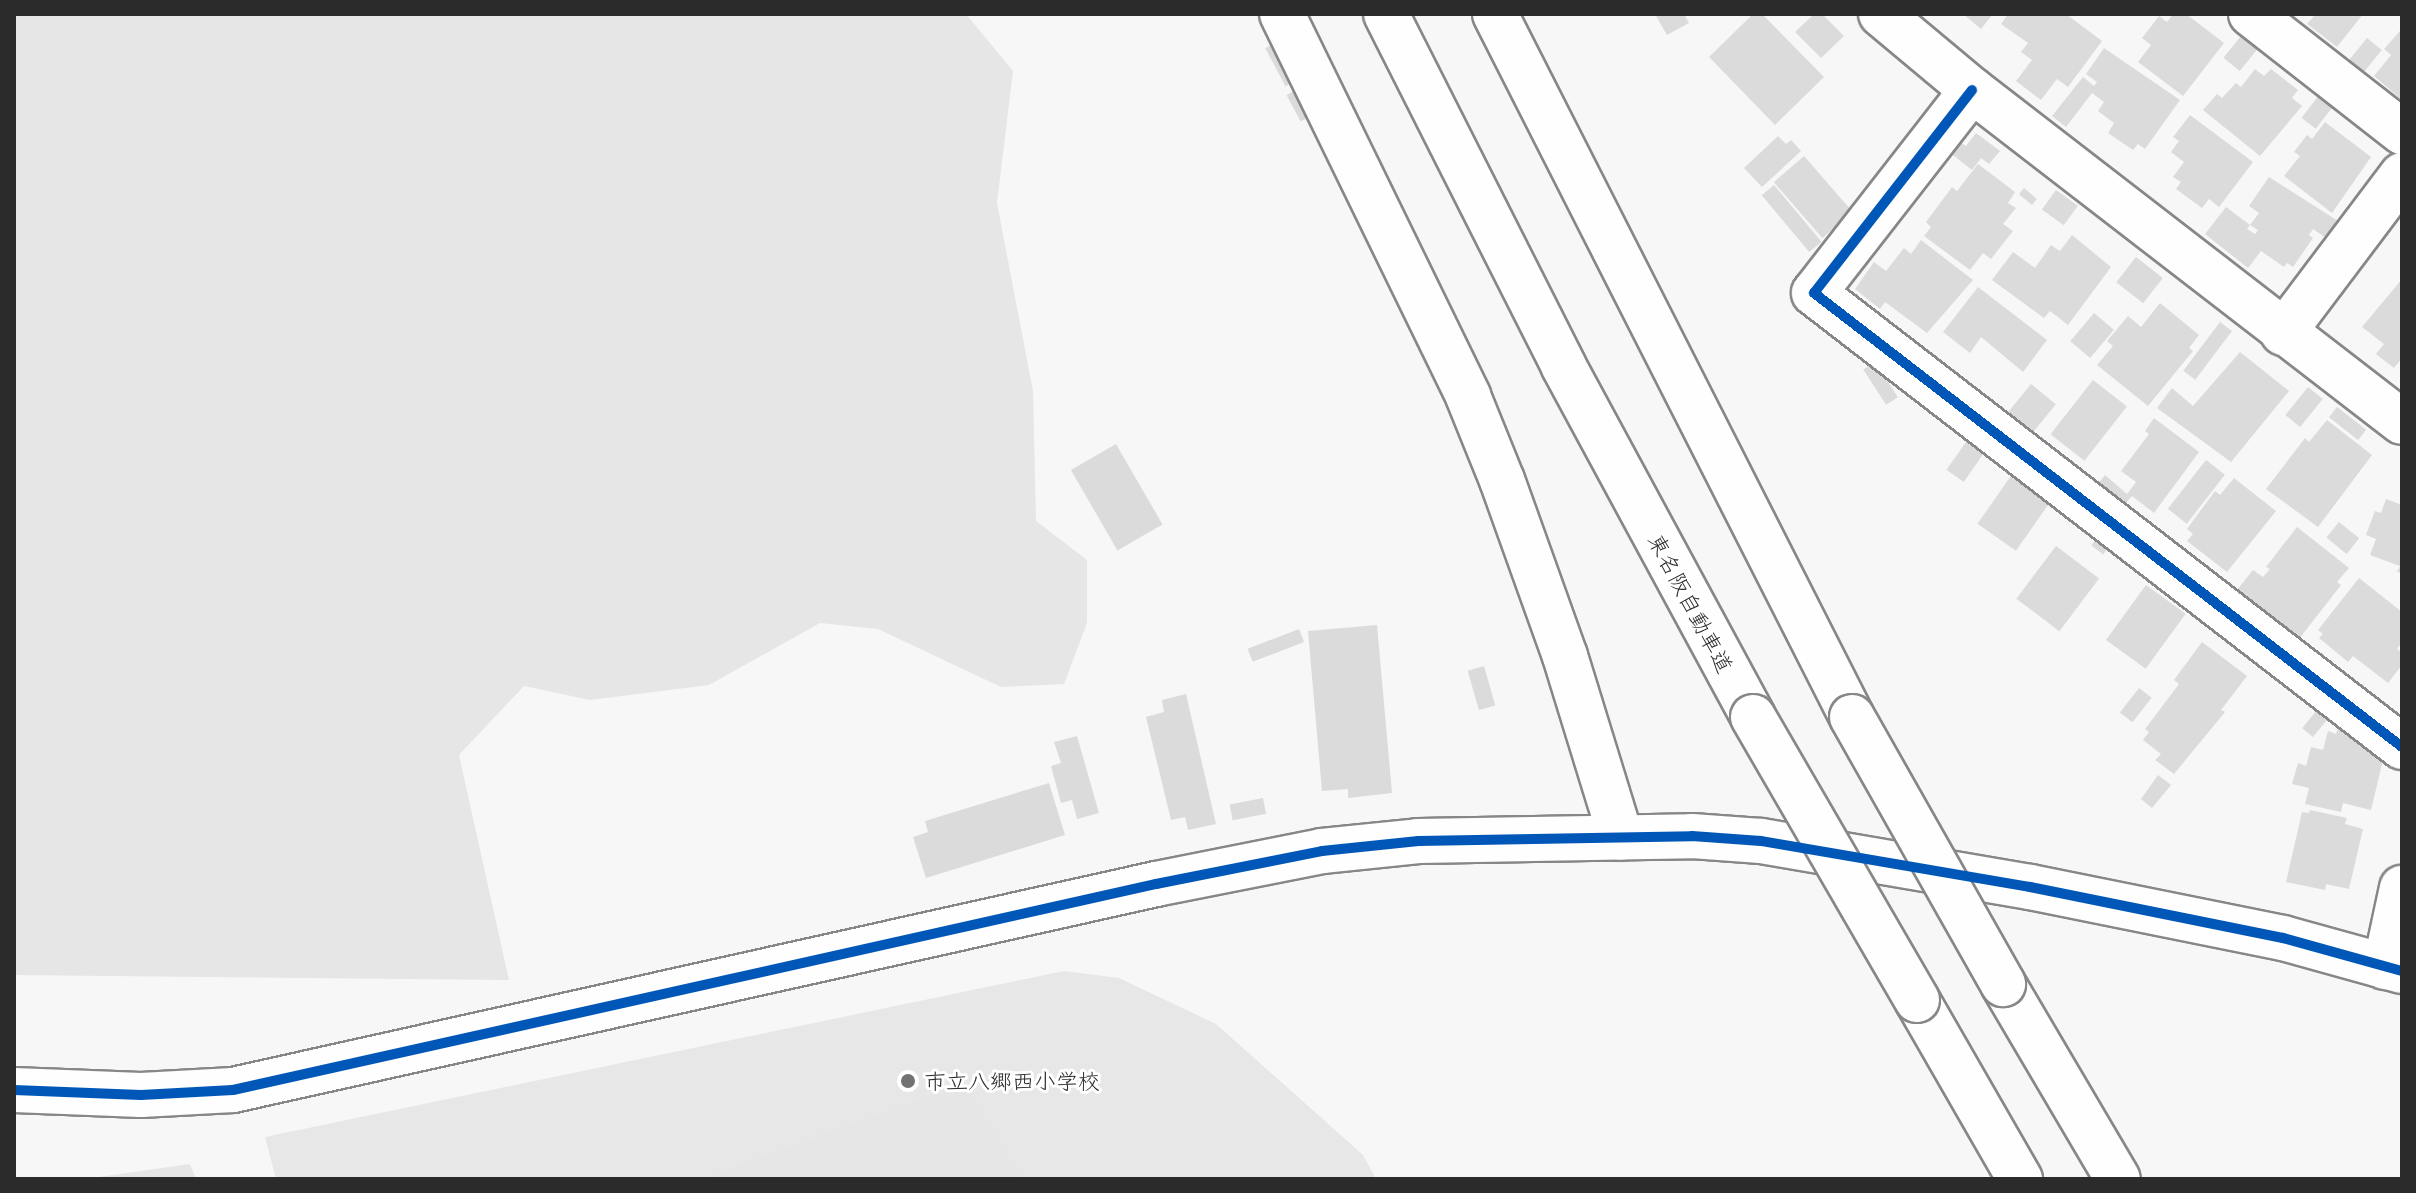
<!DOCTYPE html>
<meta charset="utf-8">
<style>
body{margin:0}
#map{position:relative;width:2416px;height:1193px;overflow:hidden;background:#f7f7f7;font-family:Mali,"Klee One",sans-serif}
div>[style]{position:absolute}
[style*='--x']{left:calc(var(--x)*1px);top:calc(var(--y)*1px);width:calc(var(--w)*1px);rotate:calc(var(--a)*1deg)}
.built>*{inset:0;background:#e7e7e7}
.green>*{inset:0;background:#e6e6e6}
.building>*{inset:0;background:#dbdbdb;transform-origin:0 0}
.roads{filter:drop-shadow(2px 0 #878787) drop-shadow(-2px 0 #878787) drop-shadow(0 2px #878787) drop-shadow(0 -2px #878787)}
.minor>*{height:44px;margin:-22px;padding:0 22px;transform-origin:22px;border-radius:22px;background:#fefefe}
.tertiary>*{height:44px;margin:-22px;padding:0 22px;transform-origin:22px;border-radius:22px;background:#fefefe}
.motorway>*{height:44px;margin:-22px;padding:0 22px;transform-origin:22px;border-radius:22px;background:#fefefe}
.bridges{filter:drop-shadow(2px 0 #878787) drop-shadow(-2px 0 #878787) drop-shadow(0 2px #878787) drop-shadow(0 -2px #878787)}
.motorway-bridge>*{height:44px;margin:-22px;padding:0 22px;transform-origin:22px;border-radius:22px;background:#fefefe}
.cycleway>*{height:10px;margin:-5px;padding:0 5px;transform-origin:5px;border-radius:5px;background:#0057b8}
.dots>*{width:22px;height:22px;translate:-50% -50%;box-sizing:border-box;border:4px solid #fff;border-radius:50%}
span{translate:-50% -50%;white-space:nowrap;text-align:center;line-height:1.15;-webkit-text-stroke:6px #fff;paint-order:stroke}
.street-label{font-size:22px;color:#2b2b2b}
.poi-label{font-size:22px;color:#2b2b2b}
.left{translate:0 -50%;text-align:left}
.frame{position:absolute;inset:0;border:16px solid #2b2b2b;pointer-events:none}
</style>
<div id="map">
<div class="built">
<div style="clip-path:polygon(1064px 971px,1119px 978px,1216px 1024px,1363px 1155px,1376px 1179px,276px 1179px,265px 1137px)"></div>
</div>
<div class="green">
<div style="clip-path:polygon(14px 14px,966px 14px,1013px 71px,997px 203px,1033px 391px,1036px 521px,1087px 560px,1087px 623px,1064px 684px,1001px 687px,878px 629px,820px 623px,709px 685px,590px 700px,524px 686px,459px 755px,509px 980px,14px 975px)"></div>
<div style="clip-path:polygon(962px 1084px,1021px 1179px,703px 1179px)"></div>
<div style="clip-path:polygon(190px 1164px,196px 1179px,85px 1179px)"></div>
</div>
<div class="building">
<div style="clip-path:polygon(1655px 14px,1684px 14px,1689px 23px,1667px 35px)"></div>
<div style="clip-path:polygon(1753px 14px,1762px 14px,1824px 77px,1775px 125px,1709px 57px)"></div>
<div style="clip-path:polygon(1814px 14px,1822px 14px,1844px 36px,1821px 58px,1795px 32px)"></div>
<div style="clip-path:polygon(1963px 14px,1993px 14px,1981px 29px)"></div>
<div style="clip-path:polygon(2008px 14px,2066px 14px,2102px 41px,2068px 87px,2057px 79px,2041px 100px,2016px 81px,2032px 60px,2021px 52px,2028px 43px,2001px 24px)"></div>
<div style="clip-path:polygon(2173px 14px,2186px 14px,2224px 43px,2183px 96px,2138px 62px,2151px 45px,2142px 38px,2159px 16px,2167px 22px)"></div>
<div style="clip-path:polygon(2312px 14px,2363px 14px,2337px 47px,2307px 24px,2314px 16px)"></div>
<div style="clip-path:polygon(2400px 31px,2402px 33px,2402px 100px,2374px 76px,2391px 55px,2384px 49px)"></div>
<div style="left:2241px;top:36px;width:21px;height:28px;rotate:39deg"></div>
<div style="left:2367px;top:38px;width:19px;height:31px;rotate:39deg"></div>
<div style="left:1275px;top:43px;width:43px;height:11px;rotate:62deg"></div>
<div style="clip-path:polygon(2104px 48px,2180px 100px,2145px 149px,2138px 144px,2133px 150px,2108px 133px,2114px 123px,2098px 111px,2104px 102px,2092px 93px,2066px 127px,2052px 116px,2083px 77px,2094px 86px,2097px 82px,2086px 74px)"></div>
<div style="clip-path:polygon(2255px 69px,2264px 76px,2271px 69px,2298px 90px,2292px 98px,2302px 106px,2260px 156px,2203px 110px,2217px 94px,2222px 98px,2236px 83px,2241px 87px)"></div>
<div style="left:1298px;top:89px;width:30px;height:13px;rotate:62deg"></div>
<div style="left:2320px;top:94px;width:18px;height:30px;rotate:38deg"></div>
<div style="clip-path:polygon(2190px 115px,2253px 162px,2219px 207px,2209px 199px,2202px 208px,2176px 189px,2181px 182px,2173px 177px,2184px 162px,2171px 152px,2179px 141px,2173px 137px)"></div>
<div style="clip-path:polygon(2325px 122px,2371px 157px,2332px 213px,2284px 176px,2300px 156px,2294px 152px,2307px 135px,2312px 139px)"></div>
<div style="clip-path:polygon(1976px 133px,2000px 151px,1989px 164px,1981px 158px,1972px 170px,1949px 152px,1958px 141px,1966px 146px)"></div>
<div style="clip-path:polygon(1778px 136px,1786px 144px,1791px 140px,1801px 151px,1762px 187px,1744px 168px)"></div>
<div style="left:1804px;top:156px;width:74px;height:40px;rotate:49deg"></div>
<div style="clip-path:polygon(1978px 164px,2015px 192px,2008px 203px,2016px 208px,2003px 224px,2013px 231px,1991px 259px,1983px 253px,1970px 270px,1924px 236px,1931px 227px,1926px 222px,1952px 187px,1957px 191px)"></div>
<div style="clip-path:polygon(2269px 177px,2338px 221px,2326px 238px,2313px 229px,2309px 235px,2313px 238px,2293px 267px,2287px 263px,2284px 267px,2261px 251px,2248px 268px,2205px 234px,2226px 207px,2250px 225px,2247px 229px,2255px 234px,2258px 230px,2250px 225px,2259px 213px,2249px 206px)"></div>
<div style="left:1774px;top:185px;width:74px;height:16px;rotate:50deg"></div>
<div style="left:2024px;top:188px;width:17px;height:8px;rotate:40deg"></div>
<div style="left:2056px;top:190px;width:27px;height:24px;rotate:36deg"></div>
<div style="clip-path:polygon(2072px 235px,2111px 267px,2068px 325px,2050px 311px,2044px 318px,1992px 280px,2013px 252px,2035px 268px,2051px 245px,2060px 251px)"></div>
<div style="clip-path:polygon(1921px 240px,1973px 280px,1927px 333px,1885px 302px,1880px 309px,1855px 289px,1874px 262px,1886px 271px,1904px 248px,1911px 254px)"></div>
<div style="left:2136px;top:257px;width:34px;height:32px;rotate:38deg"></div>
<div style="clip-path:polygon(2402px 279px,2402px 358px,2394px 368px,2376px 354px,2384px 344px,2362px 327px)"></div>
<div style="clip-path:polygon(1978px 287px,2047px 340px,2023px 372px,1981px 337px,1970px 353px,1943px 332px)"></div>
<div style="clip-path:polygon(2160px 303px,2199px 335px,2189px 348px,2193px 351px,2148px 406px,2097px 365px,2113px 346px,2107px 341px,2128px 316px,2141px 327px)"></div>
<div style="left:2094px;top:313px;width:26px;height:37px;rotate:40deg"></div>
<div style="left:2220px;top:322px;width:15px;height:61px;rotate:37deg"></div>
<div style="clip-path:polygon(2240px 352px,2289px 391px,2231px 462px,2157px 408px,2172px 388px,2193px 406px)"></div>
<div style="left:1875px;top:362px;width:42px;height:14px;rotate:57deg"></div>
<div style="left:2093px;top:380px;width:43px;height:69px;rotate:38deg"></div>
<div style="left:2031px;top:384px;width:32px;height:38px;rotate:39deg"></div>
<div style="left:2308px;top:387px;width:19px;height:36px;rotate:39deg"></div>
<div style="left:2337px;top:407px;width:37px;height:13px;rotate:38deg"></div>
<div style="clip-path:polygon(2154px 418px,2199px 452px,2154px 513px,2132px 496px,2122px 508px,2096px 486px,2105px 475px,2127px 494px,2136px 482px,2121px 471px,2149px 434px,2145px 431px)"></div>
<div style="clip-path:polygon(2327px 420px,2372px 455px,2318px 527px,2266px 489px,2305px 438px,2309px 442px)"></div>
<div style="left:1966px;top:442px;width:21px;height:34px;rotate:35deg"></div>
<div style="left:1116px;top:444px;width:93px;height:52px;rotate:60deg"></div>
<div style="left:2206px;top:460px;width:24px;height:62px;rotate:38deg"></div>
<div style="left:2013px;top:473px;width:47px;height:62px;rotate:35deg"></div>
<div style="clip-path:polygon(2234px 478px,2276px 511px,2227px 572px,2187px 541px,2193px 534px,2187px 529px,2215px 491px,2220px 495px)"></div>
<div style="clip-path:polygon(2386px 499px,2402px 505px,2402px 573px,2397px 572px,2400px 566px,2370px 555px,2376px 539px,2366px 535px,2375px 511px,2381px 513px)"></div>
<div style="left:2339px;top:522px;width:26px;height:20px;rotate:39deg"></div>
<div style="clip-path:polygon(2297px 527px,2349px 568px,2337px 582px,2341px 585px,2299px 639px,2237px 590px,2253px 570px,2263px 577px,2270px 569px,2266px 567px)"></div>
<div style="left:2099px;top:535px;width:15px;height:13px;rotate:37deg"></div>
<div style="left:2056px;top:546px;width:54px;height:66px;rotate:37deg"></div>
<div style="clip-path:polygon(2359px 578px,2402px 612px,2402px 642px,2397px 649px,2402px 653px,2402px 665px,2388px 683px,2353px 656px,2348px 662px,2319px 638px,2323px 634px,2318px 630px)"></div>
<div style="left:2146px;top:585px;width:49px;height:68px;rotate:36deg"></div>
<div style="clip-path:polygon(1377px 625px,1392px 793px,1348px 798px,1348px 789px,1322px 791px,1308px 631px)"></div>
<div style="left:1299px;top:629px;width:14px;height:55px;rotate:69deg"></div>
<div style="clip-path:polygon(2202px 642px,2247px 676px,2221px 710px,2225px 712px,2174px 774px,2155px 760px,2161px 754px,2143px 740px,2149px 732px,2145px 729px,2179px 684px,2174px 680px)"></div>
<div style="left:1484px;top:666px;width:41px;height:17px;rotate:74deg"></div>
<div style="left:2139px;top:688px;width:16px;height:31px;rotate:38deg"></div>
<div style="clip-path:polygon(1186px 694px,1216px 824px,1188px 830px,1185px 817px,1171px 820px,1146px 717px,1164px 712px,1162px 700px)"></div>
<div style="left:2321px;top:705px;width:14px;height:30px;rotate:39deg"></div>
<div style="clip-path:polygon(2340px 722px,2376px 747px,2374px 754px,2384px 756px,2371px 810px,2343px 803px,2341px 812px,2305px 804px,2309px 788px,2292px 784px,2298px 763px,2306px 766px,2311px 747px,2323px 750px,2328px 731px,2336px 734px)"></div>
<div style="clip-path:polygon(1077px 736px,1099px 813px,1077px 819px,1072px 800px,1061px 803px,1051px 766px,1061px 763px,1054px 742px)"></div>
<div style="clip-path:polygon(2158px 775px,2171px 785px,2152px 808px,2141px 799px)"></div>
<div style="clip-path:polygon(1049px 783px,1065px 835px,926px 878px,913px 837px,928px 832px,925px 821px)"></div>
<div style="left:1263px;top:798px;width:16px;height:34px;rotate:79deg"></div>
<div style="clip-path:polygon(2310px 810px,2347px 818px,2345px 824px,2363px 829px,2349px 889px,2326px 884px,2325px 890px,2286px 882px,2302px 812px,2309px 813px)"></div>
</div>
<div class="roads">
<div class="minor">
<div style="--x:1282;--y:14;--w:425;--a:64"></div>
<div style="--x:1468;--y:396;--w:91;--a:68"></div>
<div style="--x:1502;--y:480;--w:187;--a:70.3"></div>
<div style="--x:1565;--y:656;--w:190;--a:72.9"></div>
<div style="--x:1881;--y:14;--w:119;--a:39.9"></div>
<div style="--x:1972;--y:90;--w:543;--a:37.67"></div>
<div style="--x:2251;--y:14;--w:192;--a:38"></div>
<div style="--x:1972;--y:90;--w:257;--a:127.9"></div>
<div style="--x:1814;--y:293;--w:743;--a:37.67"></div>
<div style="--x:2283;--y:333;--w:198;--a:-53"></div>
</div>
<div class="tertiary">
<div style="--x:2385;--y:967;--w:81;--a:-77.9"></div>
<div style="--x:14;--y:1090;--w:127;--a:2.3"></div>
<div style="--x:141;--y:1095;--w:92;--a:-3.1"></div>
<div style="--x:233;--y:1090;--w:946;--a:-12.58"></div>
<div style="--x:1156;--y:884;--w:169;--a:-11.2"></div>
<div style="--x:1322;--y:851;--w:97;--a:-5.9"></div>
<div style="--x:1418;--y:841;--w:274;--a:-1"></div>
<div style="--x:1692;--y:836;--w:69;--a:4.1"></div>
<div style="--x:1761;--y:841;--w:273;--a:9.7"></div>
<div style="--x:2030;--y:887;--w:258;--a:11.4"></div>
<div style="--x:2283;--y:938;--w:123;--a:15.5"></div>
</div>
<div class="motorway">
<div style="--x:1386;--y:14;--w:393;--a:63.2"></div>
<div style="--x:1563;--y:365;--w:400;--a:61.6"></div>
<div style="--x:1495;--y:14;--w:788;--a:63.08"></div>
<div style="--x:2003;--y:984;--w:226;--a:59.5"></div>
<div style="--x:1917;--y:1000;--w:207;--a:60.1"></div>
</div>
</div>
<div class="bridges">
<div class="motorway-bridge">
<div style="--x:1753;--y:717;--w:327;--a:59.9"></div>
<div style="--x:1852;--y:717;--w:307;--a:60.5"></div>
</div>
</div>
<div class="cycleway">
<div style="--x:1972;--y:90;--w:257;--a:127.9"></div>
<div style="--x:1814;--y:293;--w:743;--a:37.67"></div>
<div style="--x:14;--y:1090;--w:127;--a:2.3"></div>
<div style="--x:141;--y:1095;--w:92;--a:-3.1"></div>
<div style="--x:233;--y:1090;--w:946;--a:-12.58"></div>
<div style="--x:1156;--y:884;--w:169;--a:-11.2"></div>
<div style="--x:1322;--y:851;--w:97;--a:-5.9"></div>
<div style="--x:1418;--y:841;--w:274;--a:-1"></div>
<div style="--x:1692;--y:836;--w:69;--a:4.1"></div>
<div style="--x:1761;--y:841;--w:273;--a:9.7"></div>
<div style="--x:2030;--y:887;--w:258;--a:11.4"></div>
<div style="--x:2283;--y:938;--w:123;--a:15.5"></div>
</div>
<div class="dots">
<div style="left:908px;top:1081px;background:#727272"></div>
</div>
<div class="street-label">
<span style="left:1691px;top:603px;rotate:62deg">東名阪自動車道</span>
</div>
<div class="poi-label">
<span class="left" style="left:924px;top:1081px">市立八郷西小学校</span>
</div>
<div class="frame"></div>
</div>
